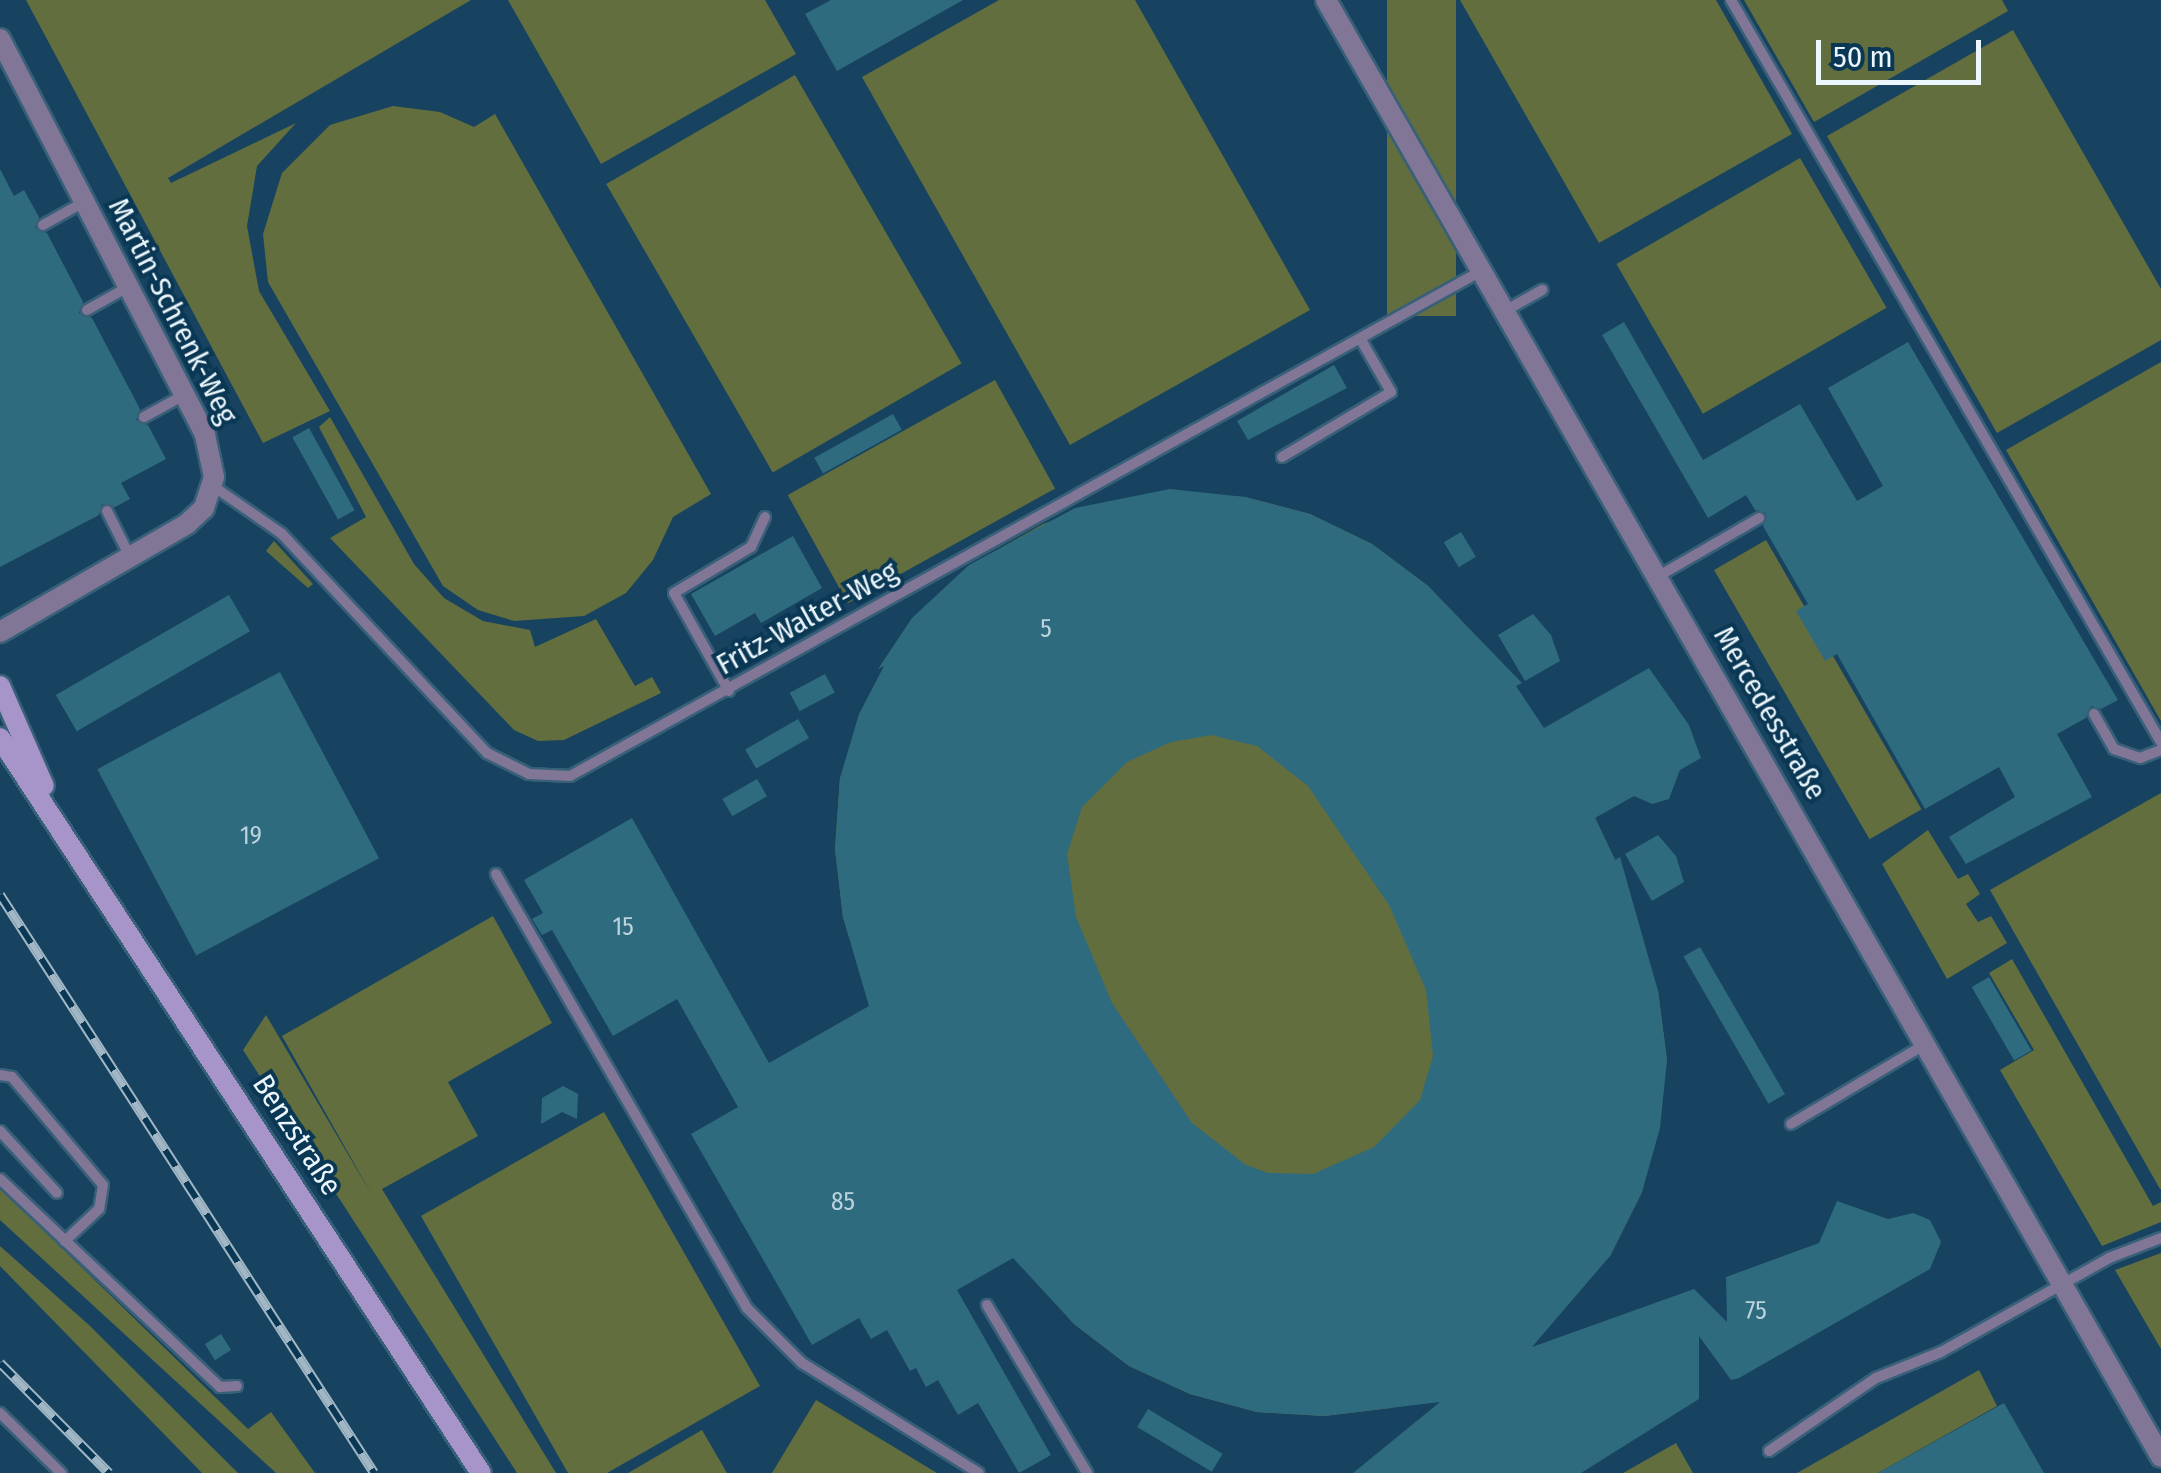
<!DOCTYPE html>
<meta charset="utf-8">
<style>
body{margin:0}
#map{position:relative;width:2161px;height:1473px;overflow:hidden;background:#174360;font-family:"Fira Sans Condensed",sans-serif}
div>[style]{position:absolute}
[style*='--x']{left:calc(var(--x)*1px);top:calc(var(--y)*1px);width:calc(var(--w)*1px);rotate:calc(var(--a)*1deg)}
.green>*{inset:0;background:#626e3e;transform-origin:0 0}
.building>*{inset:0;background:#2e6b7e;transform-origin:0 0}
.roads{filter:drop-shadow(2px 0 #396079) drop-shadow(-2px 0 #396079) drop-shadow(0 2px #396079) drop-shadow(0 -2px #396079)}
.lane>*{height:10px;margin:-5px;padding:0 5px;transform-origin:5px;border-radius:5px;background:#827697}
.street>*{height:20px;margin:-10px;padding:0 10px;transform-origin:10px;border-radius:10px;background:#827697}
.secondary>*{height:20px;margin:-10px;padding:0 10px;transform-origin:10px;border-radius:10px;background:#a794c8}
.rail>*{height:10px;margin-top:-5px;transform-origin:0;background:repeating-linear-gradient(90deg,#0a3854 0 19px,#a1b7c5 0 38px);box-sizing:border-box;border-block:2px solid #a1b7c5}
span{translate:-50% -50%;white-space:nowrap;text-align:center;line-height:1.15;-webkit-text-stroke:8px #0a3854;paint-order:stroke}
.number-label{font-size:25px;color:#bcd3dd}
.number-label span{-webkit-text-stroke-width:0}
.street-label{font-size:30px;color:#ecf6fd}
.scale{position:absolute;left:1816px;top:40px;width:165px;height:45px;box-sizing:border-box;border:5px solid #ecf6fd;border-top:0;padding-left:12px;font-size:30px;line-height:35px;white-space:nowrap;color:#ecf6fd;-webkit-text-stroke:8px #0a3854;paint-order:stroke}
</style>
<div id="map">
<div class="green">
<div style="clip-path:polygon(26px 0,471px 0,168px 178px,171px 183px,296px 123px,257px 166px,247px 226px,259px 291px,330px 411px,263px 443px)"></div>
<div style="clip-path:polygon(508px 0,765px 0,796px 54px,601px 164px)"></div>
<div style="clip-path:polygon(999px 0,1135px 0,1310px 310px,1070px 445px,862px 77px)"></div>
<div style="left:1387px;top:0;width:69px;height:316px"></div>
<div style="clip-path:polygon(1460px 0,1716px 0,1792px 134px,1599px 243px)"></div>
<div style="clip-path:polygon(1744px 0,2002px 0,2008px 11px,1814px 122px)"></div>
<div style="clip-path:polygon(2013px 30px,2161px 289px,2161px 340px,1997px 433px,1827px 136px)"></div>
<div style="left:795px;top:75px;width:333px;height:218px;rotate:60deg"></div>
<div style="clip-path:polygon(393px 106px,440px 112px,474px 127px,495px 114px,711px 494px,673px 517px,653px 560px,626px 593px,584px 616px,514px 621px,478px 610px,443px 586px,268px 282px,263px 234px,282px 173px,330px 125px)"></div>
<div style="left:1800px;top:158px;width:173px;height:212px;rotate:60deg"></div>
<div style="clip-path:polygon(2161px 362px,2161px 721px,2006px 450px)"></div>
<div style="left:995px;top:380px;width:124px;height:237px;rotate:61deg"></div>
<div style="clip-path:polygon(330px 417px,414px 564px,444px 598px,483px 621px,530px 630px,535px 647px,596px 619px,635px 686px,652px 677px,661px 693px,564px 740px,538px 741px,514px 730px,330px 538px,366px 517px,319px 427px)"></div>
<div style="clip-path:polygon(1177px 493px,1245px 497px,1310px 514px,1372px 544px,1428px 586px,1474px 634px,1516px 687px,1587px 801px,1616px 862px,1658px 991px,1667px 1060px,1642px 1192px,1610px 1256px,1516px 1352px,1391px 1408px,1324px 1416px,1257px 1412px,1190px 1394px,1129px 1366px,1074px 1324px,985px 1223px,884px 1047px,843px 917px,835px 849px,840px 778px,983px 558px,1043px 524px,1109px 502px)"></div>
<div style="left:1766px;top:540px;width:311px;height:60px;rotate:60deg"></div>
<div style="clip-path:polygon(274px 541px,313px 584px,308px 588px,266px 551px)"></div>
<div style="clip-path:polygon(2161px 793px,2161px 1189px,2160px 1189px,1990px 890px)"></div>
<div style="clip-path:polygon(1928px 830px,1958px 879px,1968px 874px,1980px 894px,1966px 904px,1978px 922px,1991px 916px,2007px 943px,1947px 979px,1882px 864px)"></div>
<div style="clip-path:polygon(493px 916px,552px 1023px,448px 1082px,478px 1136px,382px 1189px,556px 1473px,517px 1473px,243px 1050px,266px 1015px,372px 1195px,282px 1036px)"></div>
<div style="clip-path:polygon(2012px 959px,2153px 1206px,2161px 1202px,2161px 1222px,2102px 1246px,2000px 1070px,2034px 1050px,1989px 973px)"></div>
<div style="clip-path:polygon(604px 1112px,760px 1386px,607px 1473px,568px 1473px,421px 1216px)"></div>
<div style="clip-path:polygon(0 1188px,248px 1429px,271px 1412px,315px 1473px,276px 1473px,0 1220px)"></div>
<div style="clip-path:polygon(0 1246px,89px 1325px,238px 1473px,202px 1473px,0 1266px)"></div>
<div style="clip-path:polygon(2161px 1253px,2161px 1349px,2115px 1270px)"></div>
<div style="clip-path:polygon(1979px 1370px,1997px 1406px,1878px 1473px,1797px 1473px)"></div>
<div style="clip-path:polygon(816px 1400px,937px 1473px,772px 1473px)"></div>
<div style="clip-path:polygon(702px 1430px,727px 1473px,628px 1473px)"></div>
<div style="clip-path:polygon(1676px 1443px,1693px 1473px,1623px 1473px)"></div>
</div>
<div class="building">
<div style="clip-path:polygon(831px 0,963px 0,837px 71px,805px 14px)"></div>
<div style="clip-path:polygon(0 169px,14px 196px,24px 190px,39px 217px,35px 228px,47px 233px,83px 302px,79px 313px,92px 318px,140px 409px,136px 420px,148px 425px,166px 459px,121px 483px,130px 499px,115px 507px,102px 504px,99px 515px,0 567px)"></div>
<div style="clip-path:polygon(1624px 322px,1703px 460px,1800px 404px,1857px 501px,1883px 486px,1828px 388px,1908px 342px,2118px 700px,2101px 709px,2091px 706px,2086px 718px,2057px 734px,2092px 797px,1966px 864px,1949px 837px,2015px 797px,1999px 767px,1925px 809px,1837px 654px,1825px 661px,1796px 611px,1808px 604px,1763px 526px,1766px 513px,1755px 510px,1746px 495px,1708px 518px,1602px 335px)"></div>
<div style="clip-path:polygon(1334px 365px,1347px 388px,1248px 440px,1237px 421px)"></div>
<div style="left:893px;top:414px;width:18px;height:90px;rotate:61deg"></div>
<div style="left:309px;top:428px;width:94px;height:19px;rotate:61deg"></div>
<div style="clip-path:polygon(evenodd,1170px 489px,1245px 497px,1310px 514px,1372px 544px,1428px 586px,1522px 683px,1516px 686px,1544px 728px,1649px 668px,1689px 725px,1701px 758px,1680px 770px,1669px 799px,1652px 804px,1634px 796px,1595px 818px,1615px 860px,1620px 857px,1658px 991px,1667px 1060px,1660px 1128px,1642px 1192px,1610px 1256px,1532px 1347px,1694px 1289px,1727px 1322px,1726px 1277px,1819px 1243px,1837px 1201px,1888px 1219px,1913px 1213px,1930px 1220px,1941px 1242px,1930px 1269px,1739px 1378px,1731px 1380px,1699px 1336px,1699px 1399px,1581px 1473px,1353px 1473px,1440px 1402px,1324px 1416px,1257px 1412px,1190px 1394px,1129px 1366px,1074px 1324px,1013px 1258px,957px 1290px,1051px 1455px,1019px 1473px,978px 1403px,958px 1415px,938px 1380px,926px 1387px,916px 1368px,910px 1371px,887px 1330px,871px 1339px,859px 1318px,812px 1345px,691px 1134px,738px 1107px,677px 999px,613px 1036px,552px 930px,542px 935px,532px 919px,543px 913px,524px 880px,632px 818px,769px 1063px,869px 1006px,843px 917px,835px 849px,840px 778px,859px 714px,884px 666px,878px 669px,912px 618px,969px 565px,1075px 508px,1170px 489px,1211px 735px,1257px 746px,1308px 786px,1389px 905px,1426px 990px,1433px 1056px,1420px 1100px,1374px 1147px,1313px 1174px,1268px 1173px,1246px 1165px,1192px 1123px,1112px 1003px,1076px 917px,1067px 854px,1082px 807px,1127px 762px,1171px 742px,1211px 735px)"></div>
<div style="left:1461px;top:532px;width:29px;height:20px;rotate:59deg"></div>
<div style="clip-path:polygon(793px 536px,822px 588px,761px 623px,755px 613px,715px 636px,691px 594px)"></div>
<div style="left:229px;top:595px;width:42px;height:200px;rotate:60deg"></div>
<div style="clip-path:polygon(1533px 614px,1551px 635px,1560px 661px,1525px 681px,1498px 635px)"></div>
<div style="left:280px;top:672px;width:211px;height:207px;rotate:62deg"></div>
<div style="left:825px;top:674px;width:21px;height:40px;rotate:62deg"></div>
<div style="left:798px;top:719px;width:22px;height:61px;rotate:60deg"></div>
<div style="left:757px;top:779px;width:20px;height:40px;rotate:60deg"></div>
<div style="clip-path:polygon(1658px 835px,1676px 856px,1684px 882px,1652px 901px,1625px 854px)"></div>
<div style="left:1700px;top:947px;width:170px;height:19px;rotate:60deg"></div>
<div style="left:1989px;top:977px;width:85px;height:20px;rotate:60deg"></div>
<div style="clip-path:polygon(563px 1086px,578px 1094px,577px 1119px,562px 1112px,541px 1124px,542px 1098px)"></div>
<div style="left:221px;top:1334px;width:19px;height:19px;rotate:58deg"></div>
<div style="clip-path:polygon(2004px 1403px,2044px 1473px,1878px 1473px)"></div>
<div style="left:1148px;top:1409px;width:87px;height:21px;rotate:31deg"></div>
</div>
<div class="roads">
<div class="lane">
<div style="--x:1731;--y:0;--w:858;--a:59.91"></div>
<div style="--x:43;--y:225;--w:47;--a:-29.3"></div>
<div style="--x:87;--y:310;--w:47;--a:-29.3"></div>
<div style="--x:1505;--y:311;--w:43;--a:-29.6"></div>
<div style="--x:144;--y:417;--w:46;--a:-28.8"></div>
<div style="--x:1282;--y:457;--w:127;--a:-30.8"></div>
<div style="--x:1391;--y:392;--w:62;--a:-119.9"></div>
<div style="--x:213;--y:486;--w:84;--a:34.8"></div>
<div style="--x:282;--y:534;--w:300;--a:46.9"></div>
<div style="--x:487;--y:753;--w:47;--a:26.6"></div>
<div style="--x:529;--y:774;--w:41;--a:2.8"></div>
<div style="--x:570;--y:776;--w:1042;--a:-29"></div>
<div style="--x:107;--y:511;--w:51;--a:63.4"></div>
<div style="--x:1657;--y:577;--w:118;--a:-30"></div>
<div style="--x:729;--y:691;--w:112;--a:-119.3"></div>
<div style="--x:674;--y:593;--w:90;--a:-30.9"></div>
<div style="--x:751;--y:547;--w:33;--a:-65"></div>
<div style="--x:2094;--y:714;--w:40;--a:60.3"></div>
<div style="--x:2114;--y:749;--w:28;--a:19"></div>
<div style="--x:2140;--y:758;--w:22;--a:-21"></div>
<div style="--x:496;--y:874;--w:501;--a:59.96"></div>
<div style="--x:747;--y:1308;--w:78;--a:45"></div>
<div style="--x:802;--y:1363;--w:208;--a:31.9"></div>
<div style="--x:0;--y:1075;--w:12;--a:9"></div>
<div style="--x:12;--y:1077;--w:141;--a:49.9"></div>
<div style="--x:103;--y:1185;--w:24;--a:99"></div>
<div style="--x:99;--y:1209;--w:47;--a:136.7"></div>
<div style="--x:1791;--y:1124;--w:155;--a:-30.7"></div>
<div style="--x:0;--y:1131;--w:84;--a:47.4"></div>
<div style="--x:0;--y:1179;--w:303;--a:43.4"></div>
<div style="--x:220;--y:1387;--w:17;--a:-3"></div>
<div style="--x:987;--y:1305;--w:196;--a:59.2"></div>
<div style="--x:0;--y:1413;--w:86;--a:44.5"></div>
<div style="--x:1769;--y:1451;--w:130;--a:-34.3"></div>
<div style="--x:1876;--y:1378;--w:70;--a:-21.8"></div>
<div style="--x:1941;--y:1352;--w:193;--a:-29.2"></div>
<div style="--x:2109;--y:1258;--w:56;--a:-21"></div>
</div>
<div class="street">
<div style="--x:1326;--y:0;--w:1679;--a:60.18"></div>
<div style="--x:0;--y:39;--w:446;--a:62.6"></div>
<div style="--x:205;--y:435;--w:43;--a:77.9"></div>
<div style="--x:214;--y:477;--w:33;--a:108"></div>
<div style="--x:204;--y:508;--w:23;--a:137"></div>
<div style="--x:187;--y:524;--w:216;--a:150"></div>
</div>
<div class="secondary">
<div style="--x:0;--y:686;--w:109;--a:66.3"></div>
<div style="--x:0;--y:738;--w:878;--a:56.8"></div>
</div>
</div>
<div class="rail">
<div style="--x:0;--y:895;--w:688;--a:57.09"></div>
<div style="--x:0;--y:1363;--w:155;--a:45.3"></div>
</div>
<div class="number-label">
<span style="left:1046px;top:629px">5</span>
<span style="left:251px;top:836px">19</span>
<span style="left:623px;top:927px">15</span>
<span style="left:843px;top:1202px">85</span>
<span style="left:1756px;top:1311px">75</span>
</div>
<div class="street-label">
<span style="left:173px;top:311px;rotate:63deg">Martin-Schrenk-Weg</span>
<span style="left:807px;top:618px;rotate:-29deg">Fritz-Walter-Weg</span>
<span style="left:1770px;top:713px;rotate:60deg">Mercedesstraße</span>
<span style="left:297px;top:1135px;rotate:57deg">Benzstraße</span>
</div>
<div class="scale">50 m</div>
</div>
